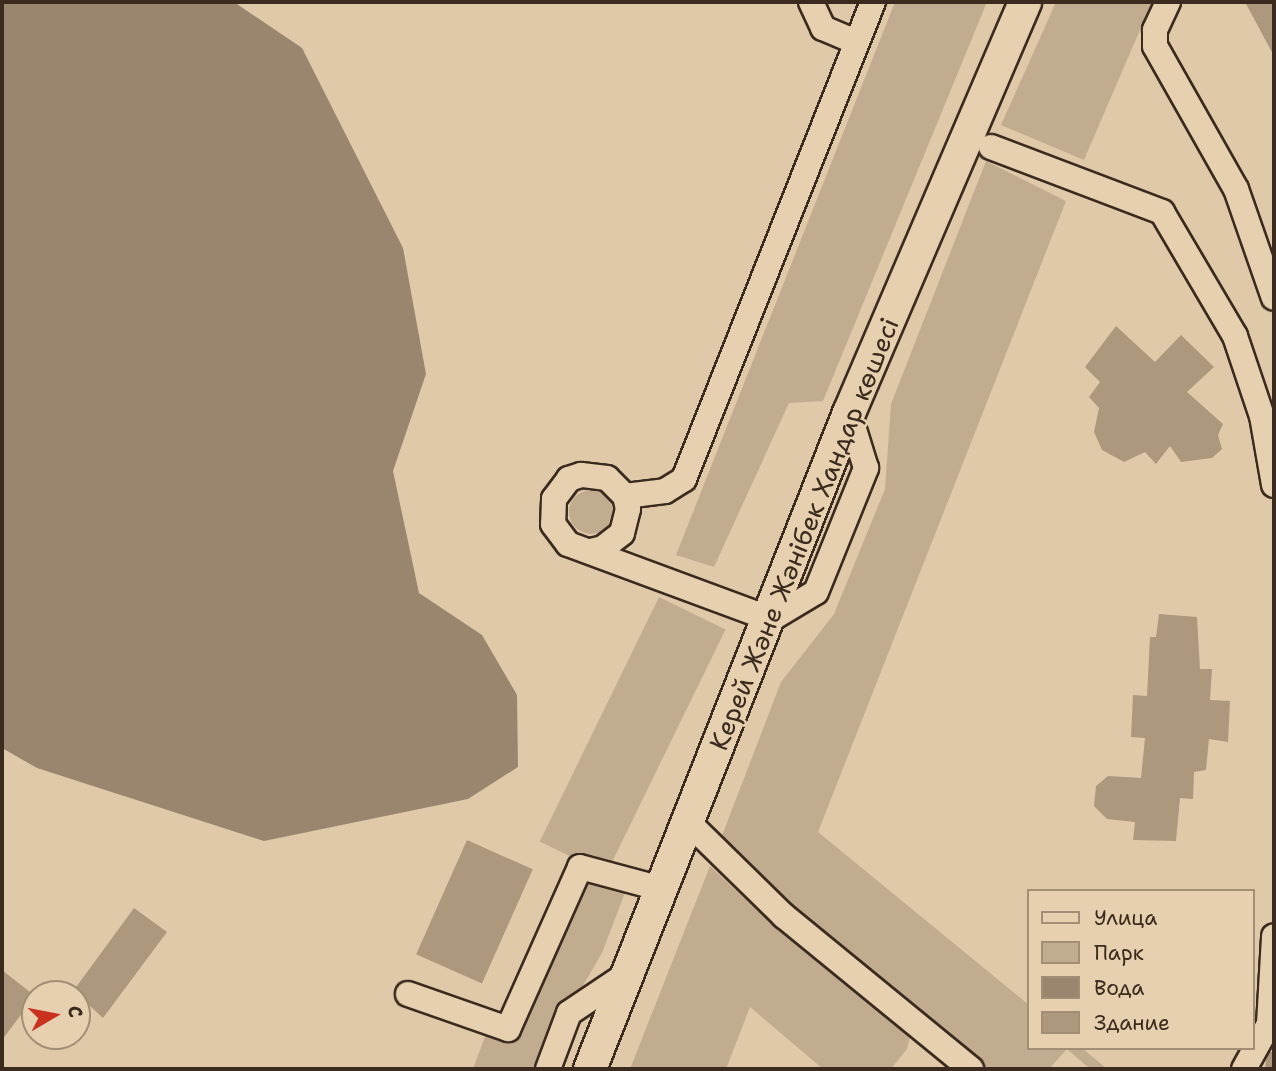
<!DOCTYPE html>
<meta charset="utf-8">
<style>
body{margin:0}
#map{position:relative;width:1276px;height:1071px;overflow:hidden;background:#e0c9a9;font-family:"Shantell Sans",sans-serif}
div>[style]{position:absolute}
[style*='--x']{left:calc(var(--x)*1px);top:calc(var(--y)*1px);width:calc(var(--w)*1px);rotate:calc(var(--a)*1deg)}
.green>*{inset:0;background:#c2ac90;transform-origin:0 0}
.round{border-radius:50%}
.water>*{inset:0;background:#9a866f}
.building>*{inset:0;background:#ad987e;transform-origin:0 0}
.roads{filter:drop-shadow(2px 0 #3b2a1e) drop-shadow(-2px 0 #3b2a1e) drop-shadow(0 2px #3b2a1e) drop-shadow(0 -2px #3b2a1e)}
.minor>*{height:24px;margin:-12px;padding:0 12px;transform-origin:12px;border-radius:12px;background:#e7d0af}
.major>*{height:32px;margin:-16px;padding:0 16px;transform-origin:16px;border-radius:16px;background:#e7d0af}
span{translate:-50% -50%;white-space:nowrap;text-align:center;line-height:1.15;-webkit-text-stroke:5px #e7d0af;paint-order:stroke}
.street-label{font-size:26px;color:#3b2a1e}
.frame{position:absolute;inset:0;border:4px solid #3b2a1e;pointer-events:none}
.legend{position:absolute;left:1027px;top:889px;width:228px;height:161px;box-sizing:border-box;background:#e7d0af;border:2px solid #a28e75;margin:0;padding:9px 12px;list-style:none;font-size:21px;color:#3b2a1e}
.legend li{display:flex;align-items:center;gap:14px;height:35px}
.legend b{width:35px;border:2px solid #a28e75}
.north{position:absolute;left:21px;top:980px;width:70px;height:70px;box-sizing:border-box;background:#e7d0af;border:2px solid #a28e75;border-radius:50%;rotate:80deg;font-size:19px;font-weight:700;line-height:28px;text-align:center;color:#3b2a1e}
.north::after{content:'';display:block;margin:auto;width:24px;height:32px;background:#c8321e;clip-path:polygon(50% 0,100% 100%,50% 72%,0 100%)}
</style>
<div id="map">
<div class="green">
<div style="clip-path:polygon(895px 2px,987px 2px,823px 401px,789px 403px,714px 567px,676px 555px)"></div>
<div style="clip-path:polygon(1056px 2px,1152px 2px,1084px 160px,1001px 125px)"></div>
<div style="clip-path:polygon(986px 161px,1066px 201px,818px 832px,1029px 1005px,1029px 1048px,1082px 1048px,1107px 1069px,1090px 1069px,1067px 1049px,1049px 1069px,983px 1069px,718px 846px,781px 682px,834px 614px,885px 489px,891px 404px)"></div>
<div class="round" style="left:569px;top:490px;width:44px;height:44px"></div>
<div style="left:659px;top:597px;width:74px;height:272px;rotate:26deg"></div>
<div style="clip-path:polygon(710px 866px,779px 931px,910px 1037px,907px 1049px,891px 1069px,823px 1069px,750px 1007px,726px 1069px,630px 1069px)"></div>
<div style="clip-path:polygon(575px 876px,626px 890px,602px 953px,534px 1069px,473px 1069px,490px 1023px,507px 1029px)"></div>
</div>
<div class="water">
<div style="clip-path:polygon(2px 2px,234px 2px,302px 48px,403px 248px,426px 374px,393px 471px,419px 593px,482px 635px,517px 695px,518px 767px,468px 799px,264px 841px,37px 768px,2px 748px)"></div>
</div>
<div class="building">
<div style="clip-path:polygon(1245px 2px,1274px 2px,1274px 56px)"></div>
<div style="clip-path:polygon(1116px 326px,1155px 362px,1181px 335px,1214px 367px,1187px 392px,1223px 424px,1218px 435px,1222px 449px,1212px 458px,1181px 462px,1170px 446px,1156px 464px,1145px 452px,1124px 462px,1102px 450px,1094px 432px,1099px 408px,1089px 397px,1100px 382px,1085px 367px)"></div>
<div style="clip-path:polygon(1159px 614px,1197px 617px,1200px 669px,1212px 669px,1210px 700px,1230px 701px,1228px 742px,1209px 739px,1206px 770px,1194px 772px,1193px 799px,1180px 798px,1176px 841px,1133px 840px,1135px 822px,1107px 819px,1094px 806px,1096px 786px,1108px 776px,1141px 778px,1145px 738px,1131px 737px,1133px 695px,1147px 696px,1150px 637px,1156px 637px)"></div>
<div style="left:467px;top:840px;width:72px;height:125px;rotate:24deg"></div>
<div style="clip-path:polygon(134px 908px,167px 932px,103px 1018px,77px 994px,71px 994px)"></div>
<div style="clip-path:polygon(2px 970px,35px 996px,2px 1040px)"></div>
<div style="clip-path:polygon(1267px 1052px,1274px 1052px,1274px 1069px,1265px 1069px)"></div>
</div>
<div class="roads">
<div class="minor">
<div style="--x:811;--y:2;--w:29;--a:65"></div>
<div style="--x:823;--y:28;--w:34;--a:23"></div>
<div style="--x:1168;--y:2;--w:31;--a:115"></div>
<div style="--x:1155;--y:30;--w:16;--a:90"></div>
<div style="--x:1155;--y:46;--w:164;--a:60.5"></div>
<div style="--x:1236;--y:189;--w:115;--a:70.8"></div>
<div style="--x:991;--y:147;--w:183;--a:20.8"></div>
<div style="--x:1162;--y:212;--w:144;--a:59.5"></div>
<div style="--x:1235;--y:336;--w:84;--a:71.4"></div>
<div style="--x:1262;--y:416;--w:70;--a:80.1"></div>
<div style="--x:625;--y:496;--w:40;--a:-7.1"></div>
<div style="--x:665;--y:491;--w:22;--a:-32"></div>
<div style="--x:684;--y:479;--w:513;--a:-68.39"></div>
<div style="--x:591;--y:551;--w:12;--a:-14"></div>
<div style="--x:603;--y:548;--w:24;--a:-38"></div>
<div style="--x:622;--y:533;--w:25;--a:-76"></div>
<div style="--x:628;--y:509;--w:13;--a:-103"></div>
<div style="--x:625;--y:496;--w:25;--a:-135"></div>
<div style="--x:607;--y:478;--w:26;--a:-173"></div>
<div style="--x:581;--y:475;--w:13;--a:162"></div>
<div style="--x:569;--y:479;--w:25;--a:127"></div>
<div style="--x:554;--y:499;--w:25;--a:92"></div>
<div style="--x:553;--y:524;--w:25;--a:53"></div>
<div style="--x:568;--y:544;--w:216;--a:20.3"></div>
<div style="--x:771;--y:619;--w:52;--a:-31"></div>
<div style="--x:816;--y:592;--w:134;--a:-68"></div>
<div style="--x:866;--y:468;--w:58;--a:-107.2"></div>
<div style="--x:689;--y:823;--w:133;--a:44.4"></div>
<div style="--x:784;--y:916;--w:242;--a:39.3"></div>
<div style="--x:408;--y:994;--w:106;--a:19.3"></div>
<div style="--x:508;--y:1029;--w:177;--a:-66"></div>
<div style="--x:580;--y:867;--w:85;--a:15"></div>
<div style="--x:548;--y:1069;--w:60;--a:-69.4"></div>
<div style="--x:569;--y:1013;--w:70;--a:-33.9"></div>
<div style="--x:1244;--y:1069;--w:51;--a:-60.9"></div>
<div style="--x:1269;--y:1024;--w:88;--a:-86.7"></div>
</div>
<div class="major">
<div style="--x:590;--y:1069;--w:705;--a:-68.46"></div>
<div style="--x:849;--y:413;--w:447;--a:-66.8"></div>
</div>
</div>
<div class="street-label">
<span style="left:804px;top:534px;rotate:-68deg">Керей Және Жәнібек Хандар көшесі</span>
</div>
<div class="frame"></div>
<ul class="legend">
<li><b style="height:9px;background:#e7d0af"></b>Улица</li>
<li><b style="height:19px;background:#c2ac90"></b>Парк</li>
<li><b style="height:19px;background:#9a866f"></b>Вода</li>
<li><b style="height:19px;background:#ad987e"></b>Здание</li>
</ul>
<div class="north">С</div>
</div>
